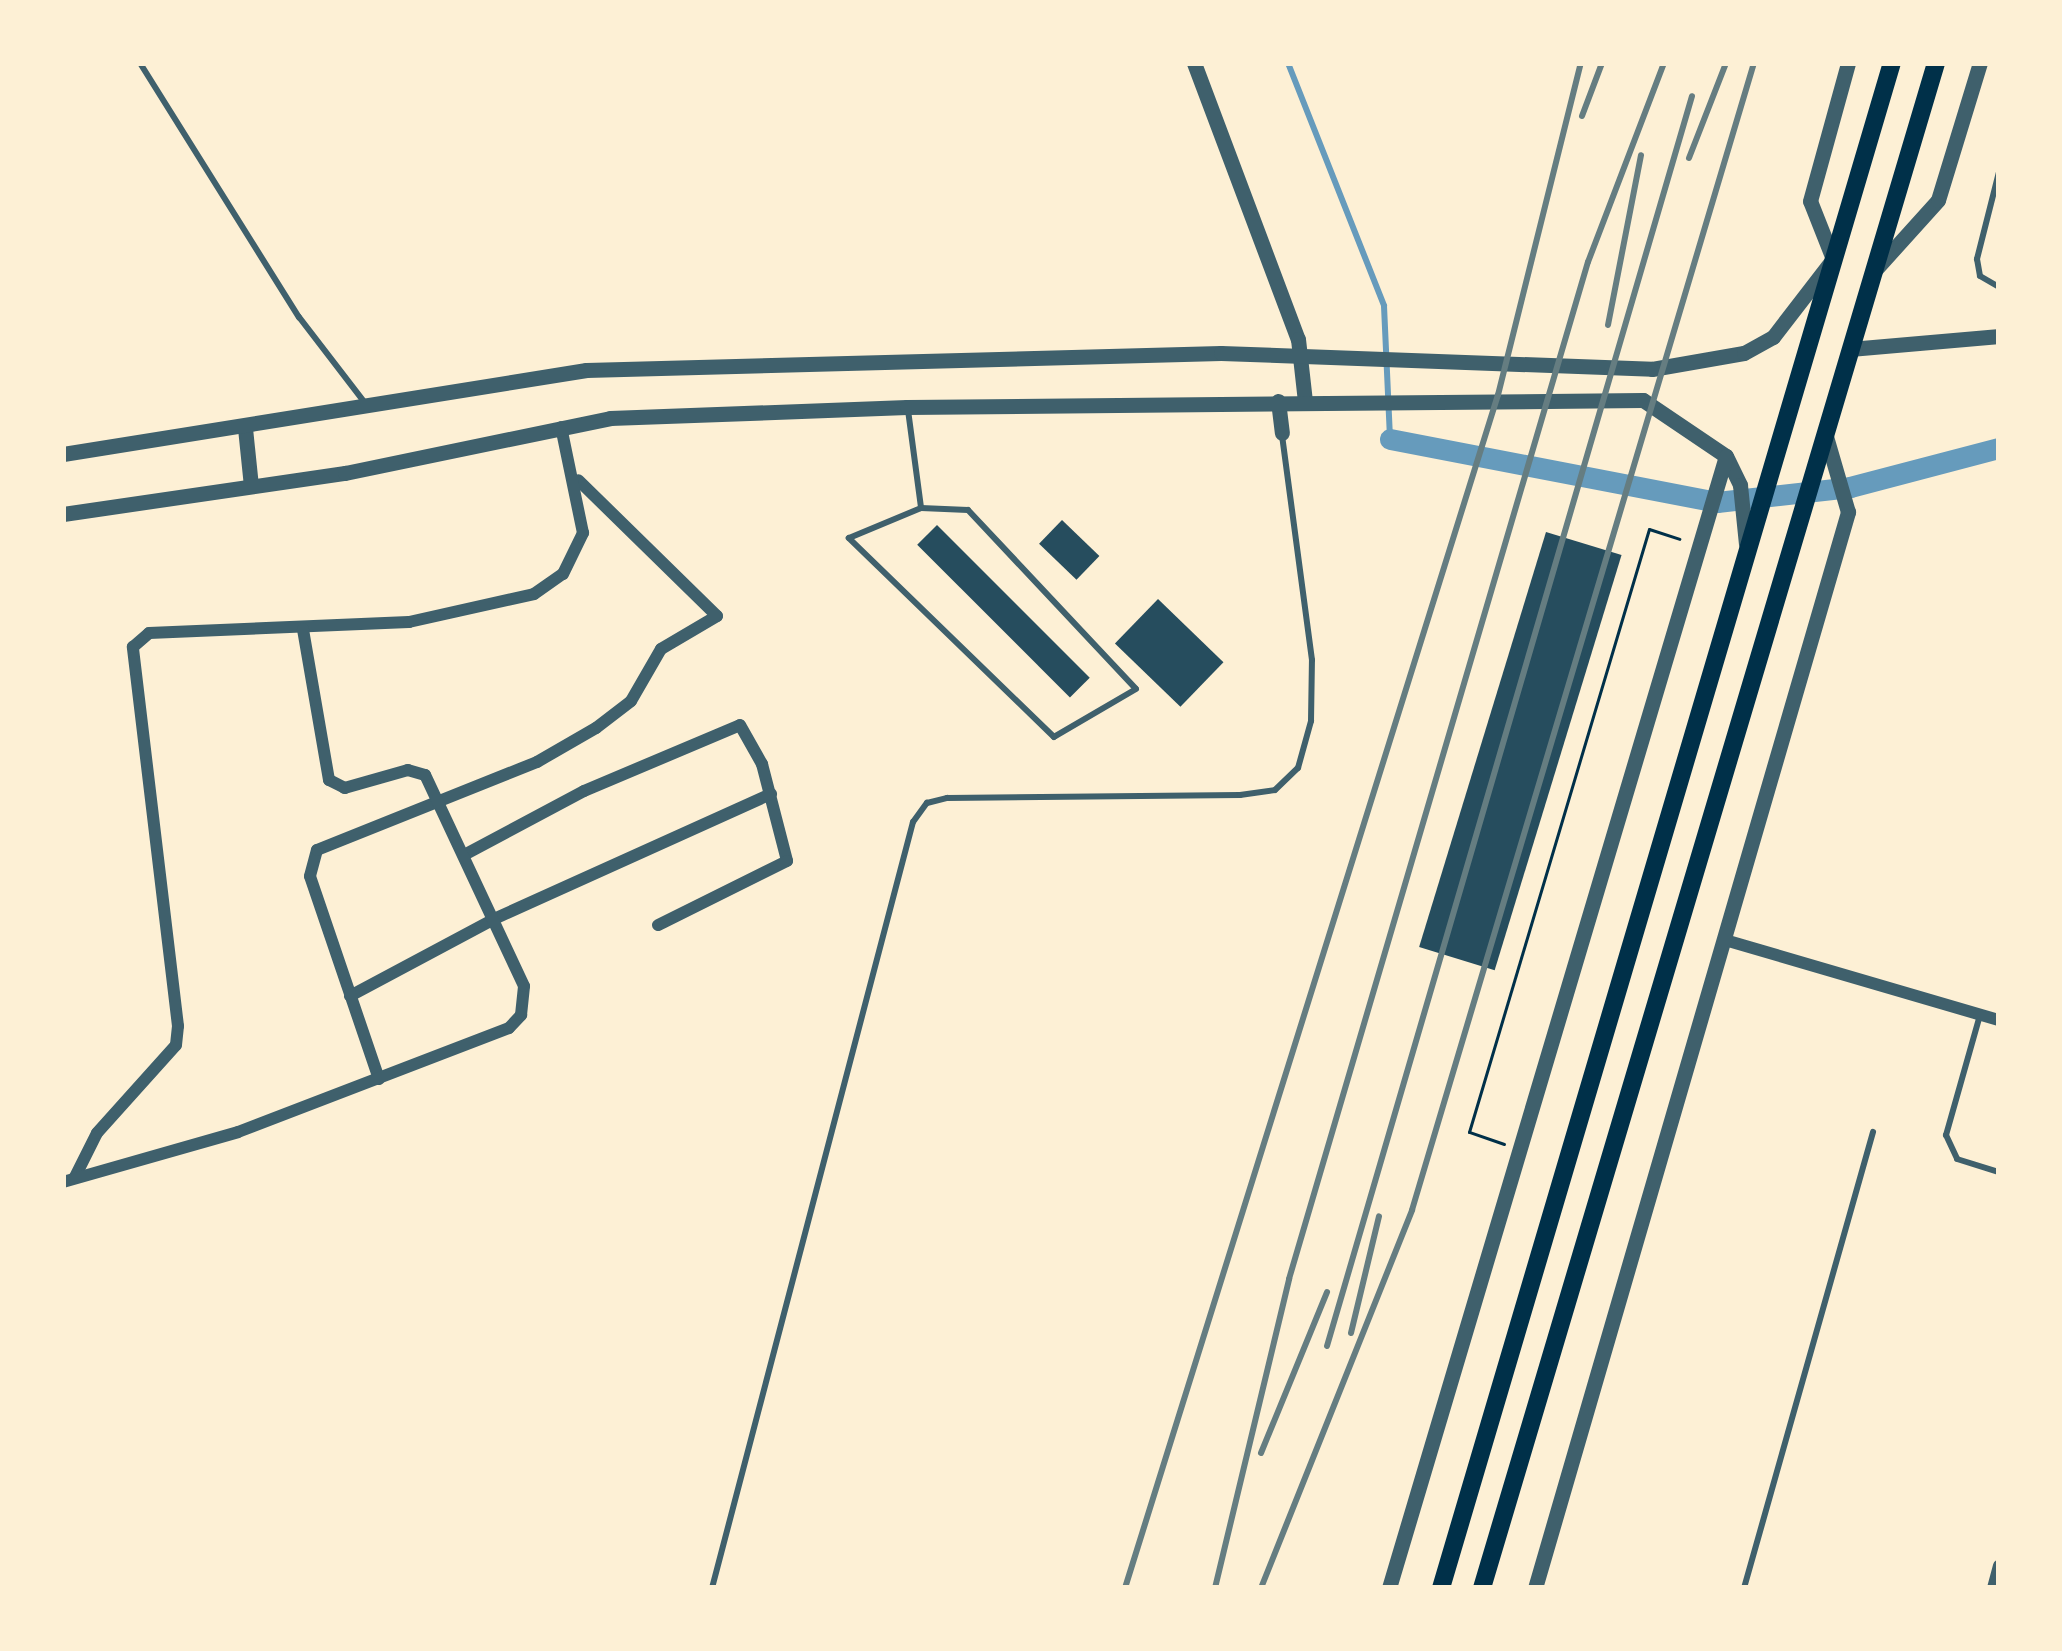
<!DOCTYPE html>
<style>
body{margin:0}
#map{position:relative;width:2062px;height:1651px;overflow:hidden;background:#fdf0d5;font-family:"Roboto Condensed",sans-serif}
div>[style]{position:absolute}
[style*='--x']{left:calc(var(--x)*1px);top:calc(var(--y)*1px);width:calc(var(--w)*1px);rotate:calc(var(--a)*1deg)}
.stream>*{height:6px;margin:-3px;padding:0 3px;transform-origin:3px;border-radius:3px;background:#669bbc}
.canal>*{height:21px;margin:-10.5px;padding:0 10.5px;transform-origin:10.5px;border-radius:10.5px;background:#669bbc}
.building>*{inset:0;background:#264d5e;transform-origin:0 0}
.path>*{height:3px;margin:-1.5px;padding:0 1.5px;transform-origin:1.5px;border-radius:1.5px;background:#003049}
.service>*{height:6px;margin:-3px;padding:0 3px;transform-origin:3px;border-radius:3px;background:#3f606c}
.minor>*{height:12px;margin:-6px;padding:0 6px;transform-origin:6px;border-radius:6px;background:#3f606c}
.tertiary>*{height:15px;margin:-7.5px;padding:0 7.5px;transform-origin:7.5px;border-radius:7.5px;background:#3f606c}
.primary>*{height:18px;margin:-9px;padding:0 9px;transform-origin:9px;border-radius:9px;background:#003049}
.rail>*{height:6px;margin:-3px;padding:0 3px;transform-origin:3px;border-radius:3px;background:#657d81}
span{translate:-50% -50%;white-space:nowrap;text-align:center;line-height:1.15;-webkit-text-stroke:12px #fdf0d5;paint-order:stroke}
.frame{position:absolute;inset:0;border:66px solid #fdf0d5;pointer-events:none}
</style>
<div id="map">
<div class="stream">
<div style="--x:1288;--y:63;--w:261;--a:68.4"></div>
<div style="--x:1384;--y:306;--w:133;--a:87.4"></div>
</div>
<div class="canal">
<div style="--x:1390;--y:439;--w:333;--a:10.9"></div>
<div style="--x:1717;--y:502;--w:134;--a:-6.4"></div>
<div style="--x:1850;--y:487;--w:154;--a:-14.7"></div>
</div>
<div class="building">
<div style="left:1062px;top:520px;width:52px;height:33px;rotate:44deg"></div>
<div style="left:937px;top:525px;width:216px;height:28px;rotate:45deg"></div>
<div style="left:1546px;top:532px;width:79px;height:434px;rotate:17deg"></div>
<div style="left:1158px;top:599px;width:91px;height:62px;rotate:44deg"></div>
</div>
<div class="path">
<div style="--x:1504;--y:1144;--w:37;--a:-161"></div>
<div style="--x:1469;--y:1132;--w:629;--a:-73.38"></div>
<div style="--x:1649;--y:529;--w:32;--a:18"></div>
</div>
<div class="service">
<div style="--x:140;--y:63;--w:300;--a:58"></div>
<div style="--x:299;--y:317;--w:108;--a:52.5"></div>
<div style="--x:1999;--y:172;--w:90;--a:104.2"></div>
<div style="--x:1977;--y:259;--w:17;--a:80"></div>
<div style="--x:1980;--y:276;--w:22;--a:30"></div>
<div style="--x:908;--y:410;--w:99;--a:82.4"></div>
<div style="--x:921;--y:508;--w:47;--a:2.4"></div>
<div style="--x:968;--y:510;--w:245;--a:46.8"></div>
<div style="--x:1136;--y:689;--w:95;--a:149.7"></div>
<div style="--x:1054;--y:737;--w:286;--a:-135.9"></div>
<div style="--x:849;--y:538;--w:78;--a:-22.6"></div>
<div style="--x:1980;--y:1015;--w:125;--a:105.8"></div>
<div style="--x:1946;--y:1135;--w:26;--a:65"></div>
<div style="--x:1957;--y:1159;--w:44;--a:17.2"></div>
<div style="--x:712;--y:1588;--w:792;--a:-75.3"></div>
<div style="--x:913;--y:822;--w:24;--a:-54"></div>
<div style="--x:927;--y:803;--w:21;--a:-14"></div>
<div style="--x:947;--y:798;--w:293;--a:-0.6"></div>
<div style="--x:1240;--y:795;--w:35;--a:-8"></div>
<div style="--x:1275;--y:790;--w:32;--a:-44"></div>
<div style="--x:1298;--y:768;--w:49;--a:-74.5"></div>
<div style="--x:1311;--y:721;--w:61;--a:-89.1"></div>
<div style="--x:1312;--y:660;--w:226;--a:-97.6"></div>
<div style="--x:1744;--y:1588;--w:474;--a:-74.2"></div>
</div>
<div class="minor">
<div style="--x:464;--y:855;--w:136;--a:-28.1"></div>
<div style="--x:584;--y:791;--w:169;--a:-22.9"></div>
<div style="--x:740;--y:725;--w:45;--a:60.6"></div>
<div style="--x:762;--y:764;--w:100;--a:75.5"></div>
<div style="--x:787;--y:861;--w:144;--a:153.6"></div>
<div style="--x:1725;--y:940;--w:285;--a:16.3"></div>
<div style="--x:350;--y:996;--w:163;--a:-28.1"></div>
<div style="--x:494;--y:919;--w:304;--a:-24.3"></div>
<div style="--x:379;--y:1079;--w:214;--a:-108.8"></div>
<div style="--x:310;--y:876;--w:27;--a:-75"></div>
<div style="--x:317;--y:850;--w:237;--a:-21.8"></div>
<div style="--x:537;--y:762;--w:68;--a:-30"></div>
<div style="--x:596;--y:728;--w:44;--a:-37.6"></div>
<div style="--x:631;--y:701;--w:60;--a:-60"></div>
<div style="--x:661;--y:649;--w:65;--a:-30.5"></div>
<div style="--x:717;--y:616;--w:194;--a:-135.6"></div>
<div style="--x:75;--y:1177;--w:49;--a:-63.4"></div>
<div style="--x:97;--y:1133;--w:118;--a:-48.1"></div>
<div style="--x:176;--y:1045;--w:19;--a:-84"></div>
<div style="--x:178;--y:1026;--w:382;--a:-96.8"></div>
<div style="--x:133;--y:647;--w:21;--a:-41"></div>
<div style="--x:149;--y:633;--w:260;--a:-2.4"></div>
<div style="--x:409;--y:622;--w:128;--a:-12.6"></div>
<div style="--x:534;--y:594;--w:35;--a:-35"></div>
<div style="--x:563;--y:574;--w:46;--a:-64"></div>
<div style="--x:583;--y:533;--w:108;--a:-101.7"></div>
<div style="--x:63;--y:1182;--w:182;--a:-15.9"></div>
<div style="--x:238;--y:1132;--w:290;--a:-21"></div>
<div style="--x:509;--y:1028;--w:18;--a:-47"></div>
<div style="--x:521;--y:1015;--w:29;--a:-84"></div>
<div style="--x:524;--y:986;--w:233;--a:-115.1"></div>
<div style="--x:425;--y:775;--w:18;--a:-164"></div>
<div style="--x:408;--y:770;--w:66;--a:164.1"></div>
<div style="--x:345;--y:788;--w:18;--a:-153"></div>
<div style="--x:329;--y:780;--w:153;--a:-99.8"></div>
<div style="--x:1993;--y:1588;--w:23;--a:-75"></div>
</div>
<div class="tertiary">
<div style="--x:1194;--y:63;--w:295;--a:69.4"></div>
<div style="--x:1298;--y:339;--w:62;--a:83.6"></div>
<div style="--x:1875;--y:270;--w:94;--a:-48"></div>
<div style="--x:1938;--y:200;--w:143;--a:-73"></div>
<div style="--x:1850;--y:349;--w:150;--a:-5"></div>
<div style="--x:1278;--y:401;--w:32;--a:83"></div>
<div style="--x:245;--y:428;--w:58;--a:84.1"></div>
<div style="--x:63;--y:454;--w:530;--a:-9.12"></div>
<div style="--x:586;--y:370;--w:635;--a:-1.53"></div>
<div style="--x:1221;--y:353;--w:431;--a:2.1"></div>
<div style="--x:1652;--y:369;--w:93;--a:-9.9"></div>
<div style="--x:1744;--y:353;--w:33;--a:-29"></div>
<div style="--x:1773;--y:337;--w:98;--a:-52.4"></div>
<div style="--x:1833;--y:259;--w:62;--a:-111.6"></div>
<div style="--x:1810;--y:201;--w:143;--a:-74.6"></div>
<div style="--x:1727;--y:458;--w:30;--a:64"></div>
<div style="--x:1740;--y:485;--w:59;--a:84.2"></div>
<div style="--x:63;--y:514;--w:285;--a:-8.3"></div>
<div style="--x:345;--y:473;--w:271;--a:-11.7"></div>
<div style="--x:610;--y:418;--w:297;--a:-2.1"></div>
<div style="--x:907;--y:407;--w:736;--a:-0.54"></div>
<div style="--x:1643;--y:400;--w:100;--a:34"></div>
<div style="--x:1726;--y:456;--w:1181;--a:106.58"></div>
<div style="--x:1535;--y:1588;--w:1121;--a:-73.78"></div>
<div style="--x:1848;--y:512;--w:82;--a:-106.2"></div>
</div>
<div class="primary">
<div style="--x:1441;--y:1588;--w:1590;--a:-73.53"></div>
<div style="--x:1482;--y:1588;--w:1591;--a:-73.42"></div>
</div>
<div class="rail">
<div style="--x:1582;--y:116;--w:57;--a:-69.3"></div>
<div style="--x:1689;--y:158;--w:102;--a:-68.7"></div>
<div style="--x:1608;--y:325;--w:173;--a:-79"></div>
<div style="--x:1351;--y:1333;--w:120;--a:-76.5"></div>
<div style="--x:1327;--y:1346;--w:1302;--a:-73.72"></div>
<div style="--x:1261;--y:1453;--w:174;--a:-67.7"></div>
<div style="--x:1125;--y:1588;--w:1250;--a:-72.64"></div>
<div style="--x:1498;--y:395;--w:342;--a:-76"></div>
<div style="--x:1215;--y:1588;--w:318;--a:-76.5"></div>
<div style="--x:1289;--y:1279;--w:1060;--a:-73.62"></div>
<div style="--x:1588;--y:262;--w:213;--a:-69.1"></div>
<div style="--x:1261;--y:1588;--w:407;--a:-68.2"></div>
<div style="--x:1412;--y:1210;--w:1197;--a:-73.4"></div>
</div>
<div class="frame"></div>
</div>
